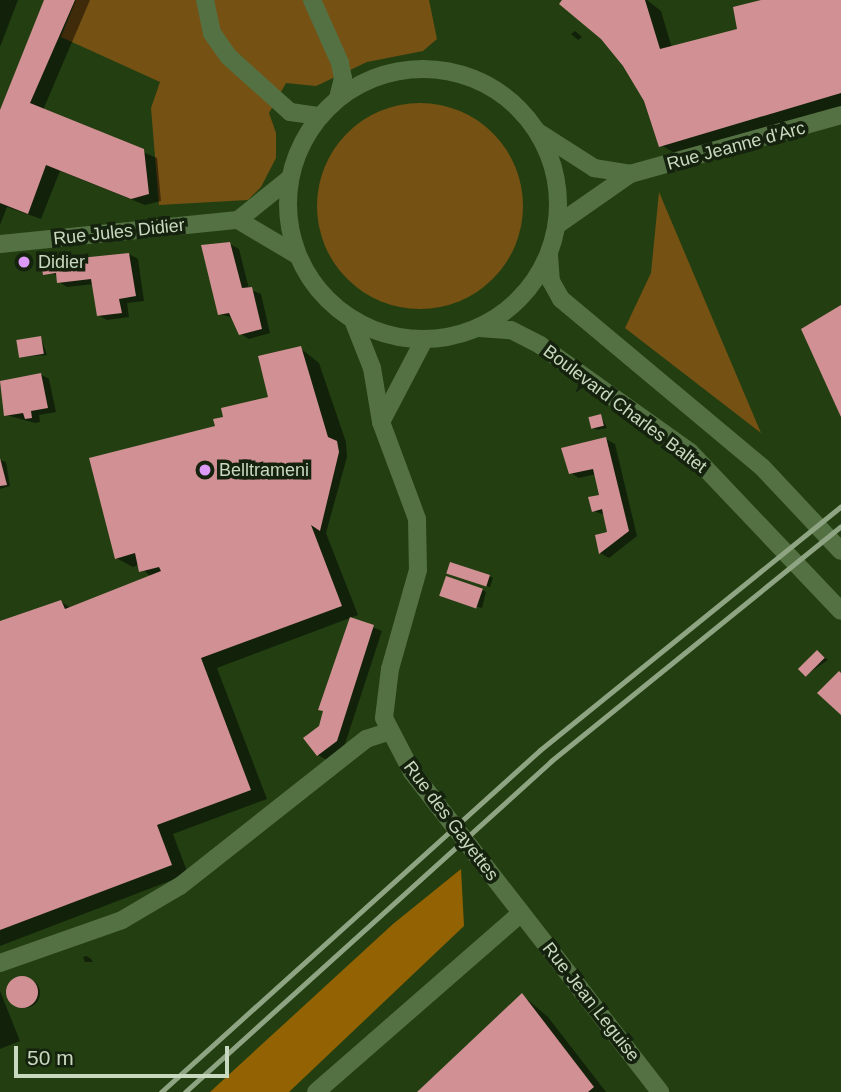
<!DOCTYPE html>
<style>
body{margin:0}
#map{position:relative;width:841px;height:1092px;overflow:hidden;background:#233f11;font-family:Arial,sans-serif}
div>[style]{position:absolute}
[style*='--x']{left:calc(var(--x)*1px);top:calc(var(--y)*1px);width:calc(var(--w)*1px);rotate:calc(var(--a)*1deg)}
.green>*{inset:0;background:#765114}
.round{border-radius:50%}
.forest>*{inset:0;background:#926203}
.shadow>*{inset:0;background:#0007}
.building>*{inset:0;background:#d09094;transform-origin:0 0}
.minor>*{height:18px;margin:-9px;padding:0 9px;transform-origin:9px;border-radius:9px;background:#537143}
.minor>.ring{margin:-9px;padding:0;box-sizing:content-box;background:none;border:18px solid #537143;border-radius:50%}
.rail>*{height:5px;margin:-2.5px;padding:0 2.5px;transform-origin:2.5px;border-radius:2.5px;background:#8fa483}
.dots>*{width:19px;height:19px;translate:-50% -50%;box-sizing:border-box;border:4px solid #15220e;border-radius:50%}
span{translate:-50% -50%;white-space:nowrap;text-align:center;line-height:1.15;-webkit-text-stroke:7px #15220e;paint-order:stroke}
.street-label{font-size:18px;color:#c8d9bf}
.poi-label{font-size:18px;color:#c8d9bf}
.left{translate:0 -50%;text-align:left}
.scale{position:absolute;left:14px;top:1046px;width:215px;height:32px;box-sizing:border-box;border:4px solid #c8d9bf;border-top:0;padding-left:9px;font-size:21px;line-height:24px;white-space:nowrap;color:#c8d9bf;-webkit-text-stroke:5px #15220e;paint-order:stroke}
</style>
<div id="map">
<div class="green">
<div style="clip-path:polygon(76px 0,429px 0,437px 39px,423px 51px,367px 62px,316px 86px,286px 83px,269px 113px,276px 133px,276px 158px,261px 187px,248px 200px,159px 205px,151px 108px,160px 82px,61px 37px)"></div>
<div class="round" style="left:317px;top:103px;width:206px;height:206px"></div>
<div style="clip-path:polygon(659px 192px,711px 315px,761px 433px,625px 328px,651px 273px)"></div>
</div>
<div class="forest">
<div style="clip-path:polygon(461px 869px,464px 926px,289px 1092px,210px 1092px,393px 924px)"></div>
</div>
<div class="shadow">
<div style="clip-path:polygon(0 0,18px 0,0 47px)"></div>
<div style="clip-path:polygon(46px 0,90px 0,43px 110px,157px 158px,161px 201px,145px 205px,60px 171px,41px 219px,7px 207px,0 225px,0 115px)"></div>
<div style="clip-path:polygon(564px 0,647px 0,661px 11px,672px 48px,739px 31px,768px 0,841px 0,841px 108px,678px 155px,661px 145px,646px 100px,611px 47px)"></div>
<div style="clip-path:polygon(575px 31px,582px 37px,578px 40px,571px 34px)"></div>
<div style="clip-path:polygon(230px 244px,239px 249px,249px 289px,261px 294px,270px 333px,249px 339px,241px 334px,233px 318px,220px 314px)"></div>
<div style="clip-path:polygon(129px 254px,138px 259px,144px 301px,127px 303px,129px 317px,107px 320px,98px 315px,94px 284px,67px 287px,59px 282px,58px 275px,45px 273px)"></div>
<div style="clip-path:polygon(41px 338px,47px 355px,20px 357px)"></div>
<div style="clip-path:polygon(300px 348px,319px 363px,346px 442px,347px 457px,326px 533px,358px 615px,217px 668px,267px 799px,173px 834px,188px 874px,0 946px,0 623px,61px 602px,71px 608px,151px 577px,139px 565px,133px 567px,116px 558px,219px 426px,268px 399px)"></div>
<div style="clip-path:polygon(40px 374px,49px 379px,56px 412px,39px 415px,40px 422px,35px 423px,6px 415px)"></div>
<div style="clip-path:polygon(601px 416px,607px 428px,597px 430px,593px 428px)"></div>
<div style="clip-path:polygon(606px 439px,615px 444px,637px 536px,609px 558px,600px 553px,597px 536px,609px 534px,605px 515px,594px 511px,601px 497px,596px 474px,579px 478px,571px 473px)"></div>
<div style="clip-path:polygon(0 460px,6px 462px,10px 486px,0 489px)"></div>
<div style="clip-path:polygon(452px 575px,489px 576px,493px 578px,490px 587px)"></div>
<div style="clip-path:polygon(483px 590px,486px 592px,482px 608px,445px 597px)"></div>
<div style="clip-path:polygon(351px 619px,382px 631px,344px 747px,327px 760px,318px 755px,321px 727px)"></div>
<div style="clip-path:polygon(818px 652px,828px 660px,806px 675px,802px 673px)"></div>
<div style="clip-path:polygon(87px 956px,91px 959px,93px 962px,85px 962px,83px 957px)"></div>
<div class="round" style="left:10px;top:978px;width:30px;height:30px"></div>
<div style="clip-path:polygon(0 991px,20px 1041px,0 1049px)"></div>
<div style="clip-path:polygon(522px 995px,548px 1017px,606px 1092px,419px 1092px)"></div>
</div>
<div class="building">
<div style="clip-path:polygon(44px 0,75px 0,30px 103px,144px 149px,149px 194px,131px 199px,46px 165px,28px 214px,0 203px,0 110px)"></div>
<div style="clip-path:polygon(562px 0,645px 0,660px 49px,737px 29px,733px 7px,761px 0,841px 0,841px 93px,659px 147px,644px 101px,623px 66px,601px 39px,559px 4px)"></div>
<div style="clip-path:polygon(230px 242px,242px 288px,252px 287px,262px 329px,239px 335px,229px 313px,218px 315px,201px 245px)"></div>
<div style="clip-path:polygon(129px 253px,136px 296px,119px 299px,122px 313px,97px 316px,91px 279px,57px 283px,56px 273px,43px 275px,41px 262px)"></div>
<div style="clip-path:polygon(841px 305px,841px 417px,801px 329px)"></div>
<div style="left:41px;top:336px;width:18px;height:25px;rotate:81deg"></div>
<div style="clip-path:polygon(301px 346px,328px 437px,337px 441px,339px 452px,320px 531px,311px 525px,342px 606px,201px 658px,251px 790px,157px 825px,172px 865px,0 930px,0 621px,61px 600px,65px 609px,161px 571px,159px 567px,139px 572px,135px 553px,115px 559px,89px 458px,215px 426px,213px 419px,223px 417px,221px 408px,268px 397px,258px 356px)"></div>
<div style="clip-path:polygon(41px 373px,48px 408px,31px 411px,32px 418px,25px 419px,23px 413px,4px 416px,0 381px)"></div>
<div style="left:601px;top:414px;width:12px;height:13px;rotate:76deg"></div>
<div style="clip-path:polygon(606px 437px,629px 531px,599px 554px,595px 535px,607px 532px,602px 509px,592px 512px,588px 497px,599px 495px,593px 469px,569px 474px,561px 448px)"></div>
<div style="clip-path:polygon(0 458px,7px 485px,0 486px)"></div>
<div style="left:450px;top:562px;width:42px;height:12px;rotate:18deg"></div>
<div style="left:446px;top:576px;width:39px;height:21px;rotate:19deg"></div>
<div style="clip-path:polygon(350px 617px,374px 625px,337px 741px,317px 756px,303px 738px,319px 726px,323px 711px,318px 710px)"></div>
<div style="left:817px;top:650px;width:11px;height:27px;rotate:45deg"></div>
<div style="clip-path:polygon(839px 671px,841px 673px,841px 715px,817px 693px)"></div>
<div class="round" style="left:6px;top:976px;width:32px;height:32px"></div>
<div style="clip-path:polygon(522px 993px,594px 1087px,588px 1092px,417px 1092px)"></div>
</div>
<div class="minor">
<div style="--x:205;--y:0;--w:34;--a:78"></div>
<div style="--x:212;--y:33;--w:29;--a:55"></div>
<div style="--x:229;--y:57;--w:82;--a:42"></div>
<div style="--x:290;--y:112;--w:30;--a:8"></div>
<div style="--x:312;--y:0;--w:69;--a:66"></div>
<div style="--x:340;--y:63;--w:15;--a:79"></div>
<div style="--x:343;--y:78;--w:21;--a:104"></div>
<div class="ring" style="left:288px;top:69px;width:252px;height:252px"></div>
<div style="--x:538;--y:132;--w:67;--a:32.7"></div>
<div style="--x:594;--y:168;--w:36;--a:9"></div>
<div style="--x:238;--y:220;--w:69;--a:30.7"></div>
<div style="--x:557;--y:225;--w:89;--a:-34.9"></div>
<div style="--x:630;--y:174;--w:219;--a:-15.6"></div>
<div style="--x:0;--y:244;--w:239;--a:-5.8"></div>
<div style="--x:238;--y:220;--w:67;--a:-38.9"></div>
<div style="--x:549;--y:255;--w:26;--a:86"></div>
<div style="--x:551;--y:281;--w:21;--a:61"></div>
<div style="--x:561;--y:299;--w:262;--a:39.9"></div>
<div style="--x:762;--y:467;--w:115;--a:46.8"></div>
<div style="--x:353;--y:320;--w:52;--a:68.4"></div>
<div style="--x:372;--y:368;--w:55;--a:80.5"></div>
<div style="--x:381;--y:422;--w:103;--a:69.6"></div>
<div style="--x:417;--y:519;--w:51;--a:88.9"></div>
<div style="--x:418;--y:570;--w:103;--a:105.8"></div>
<div style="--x:390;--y:669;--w:49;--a:97"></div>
<div style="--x:384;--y:718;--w:61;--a:62.6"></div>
<div style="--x:412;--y:772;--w:405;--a:52.2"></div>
<div style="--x:479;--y:328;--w:32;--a:4"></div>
<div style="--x:511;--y:330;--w:33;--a:27"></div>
<div style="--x:540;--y:345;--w:184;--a:35.5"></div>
<div style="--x:690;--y:452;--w:219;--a:46.5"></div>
<div style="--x:381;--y:422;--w:93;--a:-62.3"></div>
<div style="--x:0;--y:963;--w:129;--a:-19.4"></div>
<div style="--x:122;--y:920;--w:67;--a:-30.4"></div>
<div style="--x:180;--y:886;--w:237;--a:-38.3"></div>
<div style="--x:366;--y:739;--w:25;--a:-18"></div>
<div style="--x:316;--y:1092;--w:272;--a:-41.1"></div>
</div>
<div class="rail">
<div style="--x:161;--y:1092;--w:510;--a:-42.06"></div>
<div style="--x:540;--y:750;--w:387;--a:-39"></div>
<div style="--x:185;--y:1092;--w:493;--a:-42.1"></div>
<div style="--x:551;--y:761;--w:373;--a:-39"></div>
</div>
<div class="dots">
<div style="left:24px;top:262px;background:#da9af6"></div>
<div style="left:205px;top:470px;background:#da9af6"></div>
</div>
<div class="street-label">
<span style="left:736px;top:146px;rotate:-15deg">Rue Jeanne d'Arc</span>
<span style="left:119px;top:232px;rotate:-6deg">Rue Jules Didier</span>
<span style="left:625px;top:409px;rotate:37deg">Boulevard Charles Baltet</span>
<span style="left:451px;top:821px;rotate:53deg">Rue des Gayettes</span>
<span style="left:591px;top:1002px;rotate:52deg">Rue Jean Leguise</span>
</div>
<div class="poi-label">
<span class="left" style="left:38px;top:262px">Didier</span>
<span class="left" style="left:219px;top:470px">Belltrameni</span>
</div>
<div class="scale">50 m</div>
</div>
